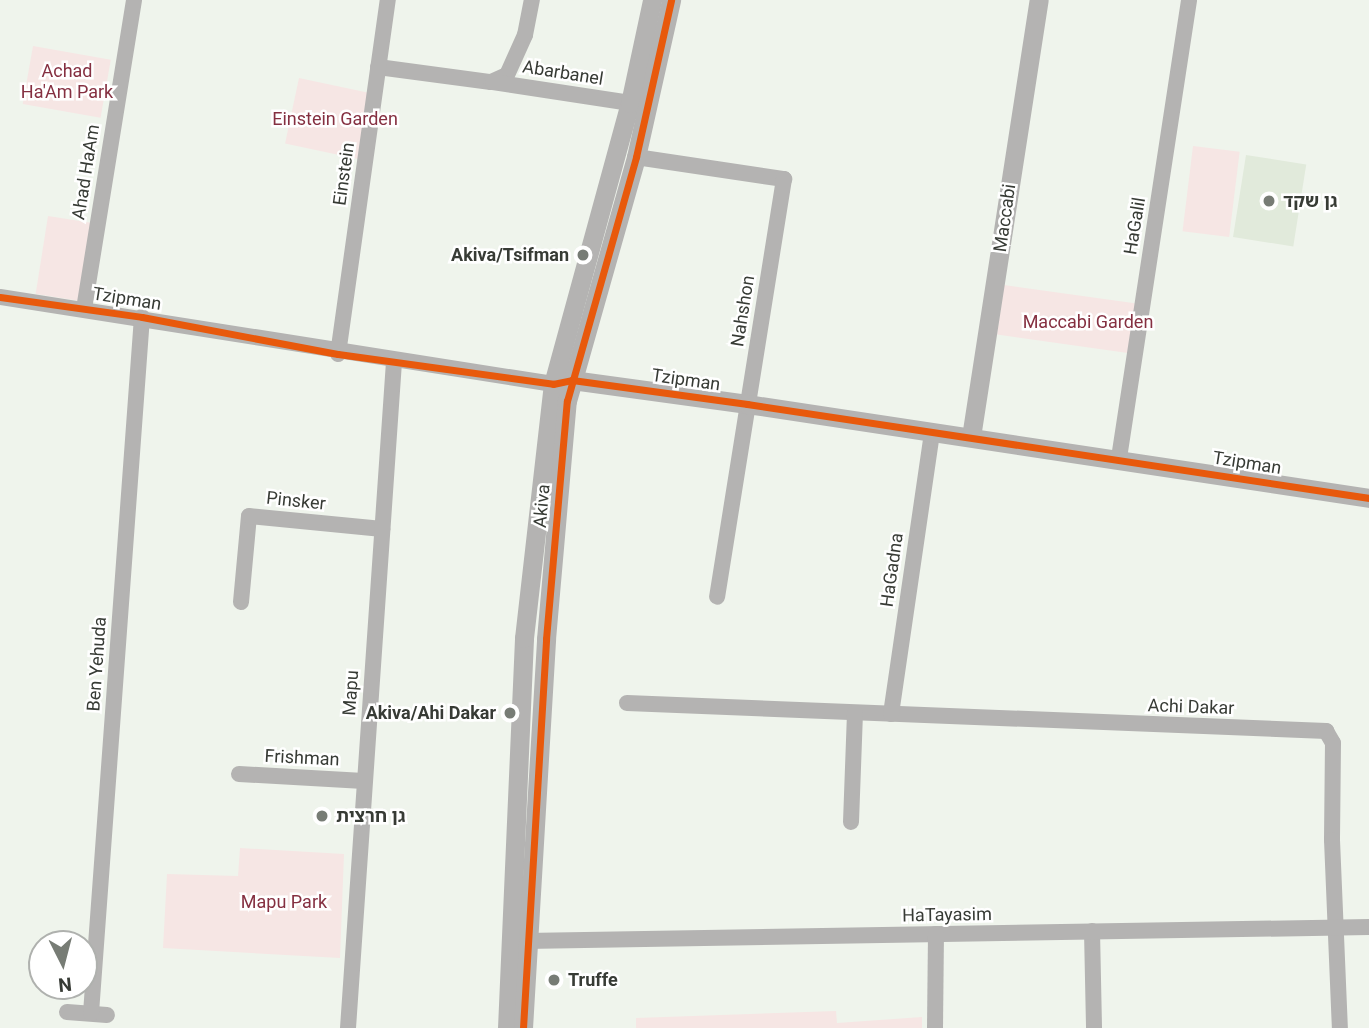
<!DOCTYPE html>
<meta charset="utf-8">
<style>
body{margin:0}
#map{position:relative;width:1369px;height:1028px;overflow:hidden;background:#eff4ec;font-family:Roboto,"Noto Sans Hebrew",sans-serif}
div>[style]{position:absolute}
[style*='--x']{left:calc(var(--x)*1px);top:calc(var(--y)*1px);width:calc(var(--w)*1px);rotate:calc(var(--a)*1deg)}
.built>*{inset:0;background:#e1eadb;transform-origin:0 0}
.green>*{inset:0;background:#f6e6e4;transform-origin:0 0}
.minor>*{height:16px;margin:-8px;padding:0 8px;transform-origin:8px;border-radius:8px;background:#b4b3b2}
.tertiary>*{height:19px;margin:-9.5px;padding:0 9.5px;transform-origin:9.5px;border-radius:9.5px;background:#b4b3b2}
.cycleway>*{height:7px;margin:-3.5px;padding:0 3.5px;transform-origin:3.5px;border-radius:3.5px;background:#e8590c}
.dots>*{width:19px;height:19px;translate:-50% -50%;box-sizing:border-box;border:4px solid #fff;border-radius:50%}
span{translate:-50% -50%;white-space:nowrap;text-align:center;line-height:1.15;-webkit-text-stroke:5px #fff;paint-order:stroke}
.park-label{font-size:18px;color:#853041}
.street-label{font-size:18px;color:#373b35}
.poi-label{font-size:18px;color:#373b35;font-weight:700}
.left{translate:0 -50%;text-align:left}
.right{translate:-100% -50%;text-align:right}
.north{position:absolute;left:28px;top:930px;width:70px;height:70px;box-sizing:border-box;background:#fff;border:2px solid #afb1ae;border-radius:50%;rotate:174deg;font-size:19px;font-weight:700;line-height:28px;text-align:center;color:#373b35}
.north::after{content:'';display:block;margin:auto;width:24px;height:32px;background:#777c75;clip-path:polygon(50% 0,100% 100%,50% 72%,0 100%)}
</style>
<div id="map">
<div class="built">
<div style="left:1246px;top:155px;width:61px;height:83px;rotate:9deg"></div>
</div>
<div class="green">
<div style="left:33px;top:46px;width:79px;height:59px;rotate:10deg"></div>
<div style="left:299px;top:78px;width:77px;height:67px;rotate:12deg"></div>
<div style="left:1193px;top:146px;width:47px;height:86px;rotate:7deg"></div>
<div style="left:48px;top:216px;width:45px;height:79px;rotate:9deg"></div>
<div style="left:1004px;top:285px;width:132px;height:50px;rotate:8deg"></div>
<div style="clip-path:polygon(240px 848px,344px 854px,340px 958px,163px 948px,167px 874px,238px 876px)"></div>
<div style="clip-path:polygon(836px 1011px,837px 1023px,922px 1017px,922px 1028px,636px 1028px,636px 1018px)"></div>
</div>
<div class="minor">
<div style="--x:378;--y:67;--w:114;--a:7.6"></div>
<div style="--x:491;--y:82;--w:17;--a:-24"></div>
<div style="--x:507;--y:75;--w:44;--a:-65.8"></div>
<div style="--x:525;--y:35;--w:36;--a:-79"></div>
<div style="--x:493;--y:82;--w:139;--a:8.7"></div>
<div style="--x:636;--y:157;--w:150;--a:8.5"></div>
<div style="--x:784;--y:179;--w:423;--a:99.1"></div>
<div style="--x:0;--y:297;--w:560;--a:8.94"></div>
<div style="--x:84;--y:309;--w:313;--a:-80.8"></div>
<div style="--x:338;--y:354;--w:358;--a:-82"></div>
<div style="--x:1119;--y:458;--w:463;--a:-81.3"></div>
<div style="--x:241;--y:602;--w:86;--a:-84.7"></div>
<div style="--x:249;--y:516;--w:134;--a:5.6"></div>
<div style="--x:627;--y:703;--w:700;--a:2.29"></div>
<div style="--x:1326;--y:731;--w:14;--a:60"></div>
<div style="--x:1333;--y:743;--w:97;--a:90.6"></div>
<div style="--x:1332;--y:840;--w:188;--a:87.6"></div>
<div style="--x:891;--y:714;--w:285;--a:-81.7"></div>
<div style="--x:239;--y:774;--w:125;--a:3.2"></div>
<div style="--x:851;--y:822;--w:109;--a:-87.9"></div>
<div style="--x:1092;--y:931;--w:97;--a:88.8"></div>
<div style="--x:525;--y:941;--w:844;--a:-0.95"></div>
<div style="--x:67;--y:1012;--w:40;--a:4.3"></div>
<div style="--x:91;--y:1013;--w:698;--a:-85.81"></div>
<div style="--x:348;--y:1028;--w:668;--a:-86.05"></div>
<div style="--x:935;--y:1028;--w:94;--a:-89.4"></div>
</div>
<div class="tertiary">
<div style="--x:560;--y:383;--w:12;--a:-14"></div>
<div style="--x:572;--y:380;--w:177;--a:7.8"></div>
<div style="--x:747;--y:404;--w:629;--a:8.59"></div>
<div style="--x:971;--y:437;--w:442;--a:-81.2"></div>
<div style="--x:507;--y:1028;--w:390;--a:-87.5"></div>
<div style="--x:524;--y:638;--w:256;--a:-83.5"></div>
<div style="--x:553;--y:384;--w:291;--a:-74.7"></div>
<div style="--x:630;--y:103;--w:105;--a:-77.9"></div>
<div style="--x:523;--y:1028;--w:390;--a:-86.6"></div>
<div style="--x:546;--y:639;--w:239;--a:-85"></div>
<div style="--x:567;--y:401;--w:254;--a:-74.2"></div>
<div style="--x:636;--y:157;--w:161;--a:-77.4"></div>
</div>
<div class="cycleway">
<div style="--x:0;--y:297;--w:143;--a:8"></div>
<div style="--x:142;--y:317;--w:199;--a:10.7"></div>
<div style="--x:338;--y:354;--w:217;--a:7.9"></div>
<div style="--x:553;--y:384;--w:19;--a:-12"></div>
<div style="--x:572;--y:380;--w:177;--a:7.8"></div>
<div style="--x:747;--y:404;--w:629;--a:8.59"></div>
<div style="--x:523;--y:1028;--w:390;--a:-86.6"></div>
<div style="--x:546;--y:639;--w:239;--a:-85"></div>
<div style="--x:567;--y:401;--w:254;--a:-74.2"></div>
<div style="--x:636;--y:157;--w:161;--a:-77.4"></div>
</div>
<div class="dots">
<div style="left:1269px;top:201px;background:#777c75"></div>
<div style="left:583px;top:255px;background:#777c75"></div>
<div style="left:510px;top:713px;background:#777c75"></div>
<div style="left:322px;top:816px;background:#777c75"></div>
<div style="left:554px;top:980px;background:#777c75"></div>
</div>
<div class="park-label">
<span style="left:67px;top:82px">Achad<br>Ha'Am Park</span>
<span style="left:335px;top:119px">Einstein Garden</span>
<span style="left:1088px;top:322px">Maccabi Garden</span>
<span style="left:284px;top:902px">Mapu Park</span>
</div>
<div class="street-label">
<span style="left:563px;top:73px;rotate:9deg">Abarbanel</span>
<span style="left:86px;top:172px;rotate:-81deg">Ahad HaAm</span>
<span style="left:344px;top:174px;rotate:-82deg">Einstein</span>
<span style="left:1005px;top:218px;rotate:-82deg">Maccabi</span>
<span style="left:1135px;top:226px;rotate:-81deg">HaGalil</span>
<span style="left:127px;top:299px;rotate:9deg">Tzipman</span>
<span style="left:743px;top:311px;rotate:-81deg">Nahshon</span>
<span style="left:686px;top:380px;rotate:8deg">Tzipman</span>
<span style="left:1247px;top:463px;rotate:9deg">Tzipman</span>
<span style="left:296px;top:501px;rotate:6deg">Pinsker</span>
<span style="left:542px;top:506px;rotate:-85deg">Akiva</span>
<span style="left:892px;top:570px;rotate:-82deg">HaGadna</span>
<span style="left:97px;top:664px;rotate:-86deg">Ben Yehuda</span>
<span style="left:351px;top:693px;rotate:-86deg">Mapu</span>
<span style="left:1191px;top:707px;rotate:2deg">Achi Dakar</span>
<span style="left:302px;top:758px;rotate:3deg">Frishman</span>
<span style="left:947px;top:915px;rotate:-1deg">HaTayasim</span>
</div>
<div class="poi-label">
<span class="left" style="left:1283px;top:201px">גן שקד</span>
<span class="right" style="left:569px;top:255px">Akiva/Tsifman</span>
<span class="right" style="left:496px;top:713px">Akiva/Ahi Dakar</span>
<span class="left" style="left:336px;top:816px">גן חרצית</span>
<span class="left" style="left:568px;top:980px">Truffe</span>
</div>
<div class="north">N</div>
</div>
